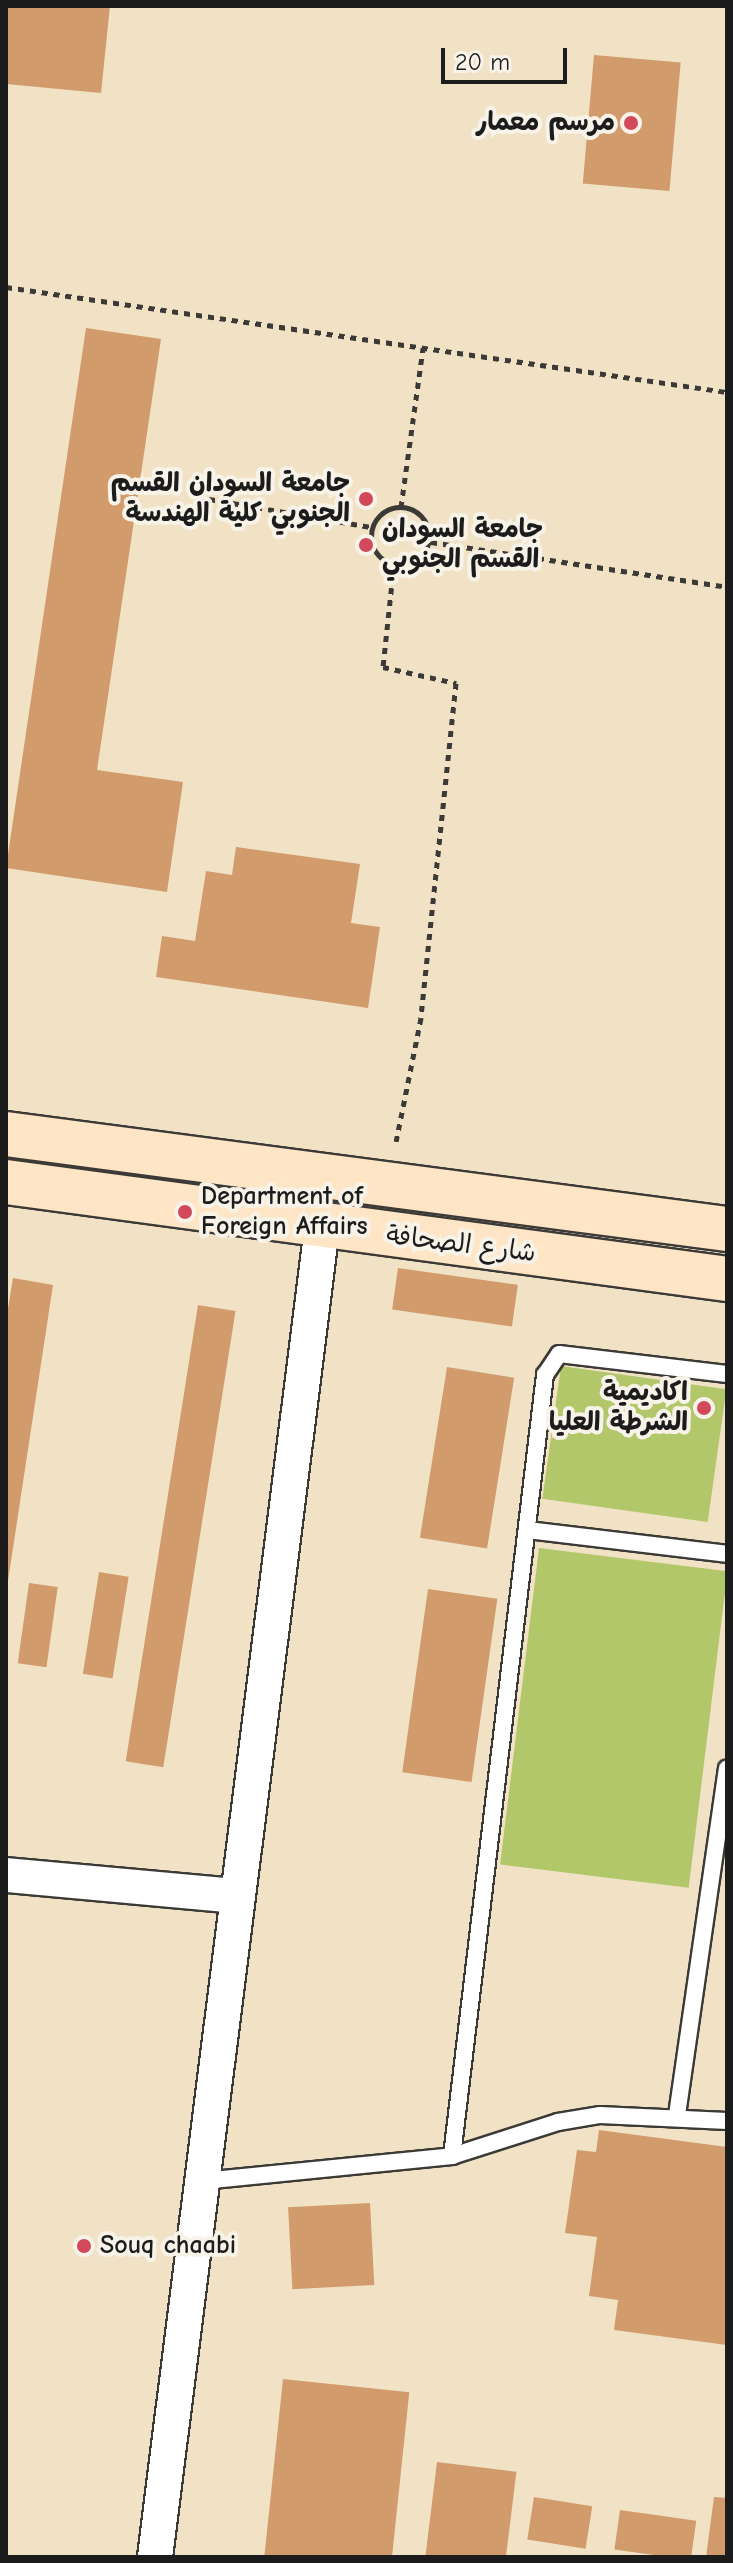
<!DOCTYPE html>
<meta charset="utf-8">
<style>
body{margin:0}
#map{position:relative;width:733px;height:2563px;overflow:hidden;background:#f1e2c6;font-family:"Comic Neue","Playpen Sans Arabic",sans-serif}
div>[style]{position:absolute}
[style*='--x']{left:calc(var(--x)*1px);top:calc(var(--y)*1px);width:calc(var(--w)*1px);rotate:calc(var(--a)*1deg)}
.green>*{inset:0;background:#b2c66a;transform-origin:0 0}
.building>*{inset:0;background:#d19b6c;transform-origin:0 0}
.path>*{height:5px;margin-top:-2.5px;transform-origin:0;background:repeating-linear-gradient(90deg,#3c3a36 0 6px,transparent 0 12px)}
.path>.ring{margin:-2.5px;padding:0;box-sizing:content-box;background:none;border:5px solid #3c3a36;border-radius:50%}
.roads{filter:drop-shadow(2px 0 #3c3a36) drop-shadow(-2px 0 #3c3a36) drop-shadow(0 2px #3c3a36) drop-shadow(0 -2px #3c3a36)}
.service>*{height:16px;margin:-8px;padding:0 8px;transform-origin:8px;border-radius:8px;background:#fff}
.minor>*{height:34px;margin:-17px;padding:0 17px;transform-origin:17px;border-radius:17px;background:#fff}
.secondary>*{height:44px;margin:-22px;padding:0 22px;transform-origin:22px;border-radius:22px;background:#fee5c5}
.dots>*{width:22px;height:22px;translate:-50% -50%;box-sizing:border-box;border:4px solid #f7f3e8;border-radius:50%}
span{translate:-50% -50%;white-space:nowrap;text-align:center;line-height:1.15;-webkit-text-stroke:8px #f7f3e8;paint-order:stroke}
.poi-label{font-size:26px;color:#1c1c1c;font-weight:700}
.right{translate:-100% -50%;text-align:right}
.left{translate:0 -50%;text-align:left}
.street-label{font-size:26px;color:#1c1c1c}
.frame{position:absolute;inset:0;border:8px solid #1c1c1c;pointer-events:none}
.scale{position:absolute;left:441px;top:48px;width:126px;height:36px;box-sizing:border-box;border:4px solid #1c1c1c;border-top:0;padding-left:10px;font-size:24px;line-height:28px;white-space:nowrap;color:#1c1c1c;-webkit-text-stroke:6px #f7f3e8;paint-order:stroke}
</style>
<div id="map">
<div class="green">
<div style="left:561px;top:1366px;width:167px;height:134px;rotate:8deg"></div>
<div style="left:539px;top:1548px;width:190px;height:319px;rotate:7deg"></div>
</div>
<div class="building">
<div style="clip-path:polygon(6px 6px,110px 6px,101px 93px,6px 84px)"></div>
<div style="left:594px;top:55px;width:87px;height:129px;rotate:5deg"></div>
<div style="clip-path:polygon(86px 328px,161px 339px,97px 770px,183px 782px,167px 892px,6px 868px)"></div>
<div style="clip-path:polygon(236px 847px,360px 864px,351px 923px,380px 927px,368px 1008px,156px 977px,162px 936px,195px 941px,206px 871px,232px 875px)"></div>
<div style="left:398px;top:1268px;width:121px;height:42px;rotate:8deg"></div>
<div style="clip-path:polygon(13px 1278px,53px 1285px,8px 1581px,6px 1321px)"></div>
<div style="left:198px;top:1305px;width:38px;height:462px;rotate:9deg"></div>
<div style="left:447px;top:1367px;width:68px;height:173px;rotate:9deg"></div>
<div style="left:99px;top:1572px;width:30px;height:103px;rotate:9deg"></div>
<div style="left:29px;top:1583px;width:29px;height:81px;rotate:8deg"></div>
<div style="left:428px;top:1589px;width:70px;height:185px;rotate:8deg"></div>
<div style="clip-path:polygon(599px 2130px,727px 2147px,727px 2345px,614px 2330px,618px 2300px,589px 2296px,597px 2237px,565px 2233px,577px 2150px,596px 2152px)"></div>
<div style="left:370px;top:2203px;width:82px;height:82px;rotate:87deg"></div>
<div style="left:283px;top:2379px;width:127px;height:179px;rotate:6deg"></div>
<div style="left:437px;top:2462px;width:80px;height:96px;rotate:7deg"></div>
<div style="left:534px;top:2497px;width:59px;height:43px;rotate:9deg"></div>
<div style="clip-path:polygon(714px 2497px,727px 2498px,727px 2557px,706px 2557px)"></div>
<div style="left:620px;top:2510px;width:77px;height:40px;rotate:8deg"></div>
</div>
<div class="path">
<div style="--x:6;--y:287;--w:729;--a:8.29"></div>
<div style="--x:209;--y:499;--w:164;--a:9.8"></div>
<div style="--x:401;--y:507;--w:161;--a:-82.1"></div>
<div class="ring" style="left:371px;top:507px;width:53px;height:53px"></div>
<div style="--x:431;--y:542;--w:299;--a:8.6"></div>
<div style="--x:394;--y:564;--w:104;--a:96.1"></div>
<div style="--x:383;--y:667;--w:75;--a:12.4"></div>
<div style="--x:456;--y:683;--w:337;--a:96"></div>
<div style="--x:421;--y:1018;--w:126;--a:101.4"></div>
</div>
<div class="roads">
<div class="service">
<div style="--x:527;--y:1530;--w:201;--a:6.8"></div>
<div style="--x:677;--y:2115;--w:350;--a:-81.8"></div>
<div style="--x:452;--y:2156;--w:787;--a:-83.21"></div>
<div style="--x:545;--y:1375;--w:25;--a:-56"></div>
<div style="--x:559;--y:1354;--w:169;--a:6.8"></div>
<div style="--x:203;--y:2181;--w:250;--a:-5.7"></div>
<div style="--x:452;--y:2156;--w:111;--a:-17.8"></div>
<div style="--x:558;--y:2122;--w:43;--a:-9.5"></div>
<div style="--x:600;--y:2115;--w:127;--a:2.7"></div>
</div>
<div class="minor">
<div style="--x:6;--y:1875;--w:232;--a:5.2"></div>
<div style="--x:155;--y:2557;--w:1340;--a:-82.84"></div>
</div>
<div class="secondary">
<div style="--x:6;--y:1134;--w:727;--a:7.51"></div>
<div style="--x:6;--y:1182;--w:727;--a:7.66"></div>
</div>
</div>
<div class="dots">
<div style="left:631px;top:123px;background:#d1495b"></div>
<div style="left:366px;top:499px;background:#d1495b"></div>
<div style="left:366px;top:545px;background:#d1495b"></div>
<div style="left:185px;top:1212px;background:#d1495b"></div>
<div style="left:704px;top:1408px;background:#d1495b"></div>
<div style="left:84px;top:2246px;background:#d1495b"></div>
</div>
<div class="poi-label">
<span class="right" style="left:615px;top:123px">مرسم معمار</span>
<span class="right" style="left:350px;top:499px">جامعة السودان القسم<br>الجنوبي كلية الهندسة</span>
<span class="left" style="left:382px;top:545px">جامعة السودان<br>القسم الجنوبي</span>
<span class="left" style="left:201px;top:1212px">Department of<br>Foreign Affairs</span>
<span class="right" style="left:688px;top:1408px">اكاديمية<br>الشرطة العليا</span>
<span class="left" style="left:100px;top:2246px">Souq chaabi</span>
</div>
<div class="street-label">
<span style="left:461px;top:1245px;rotate:7deg">شارع الصحافة</span>
</div>
<div class="frame"></div>
<div class="scale">20 m</div>
</div>
